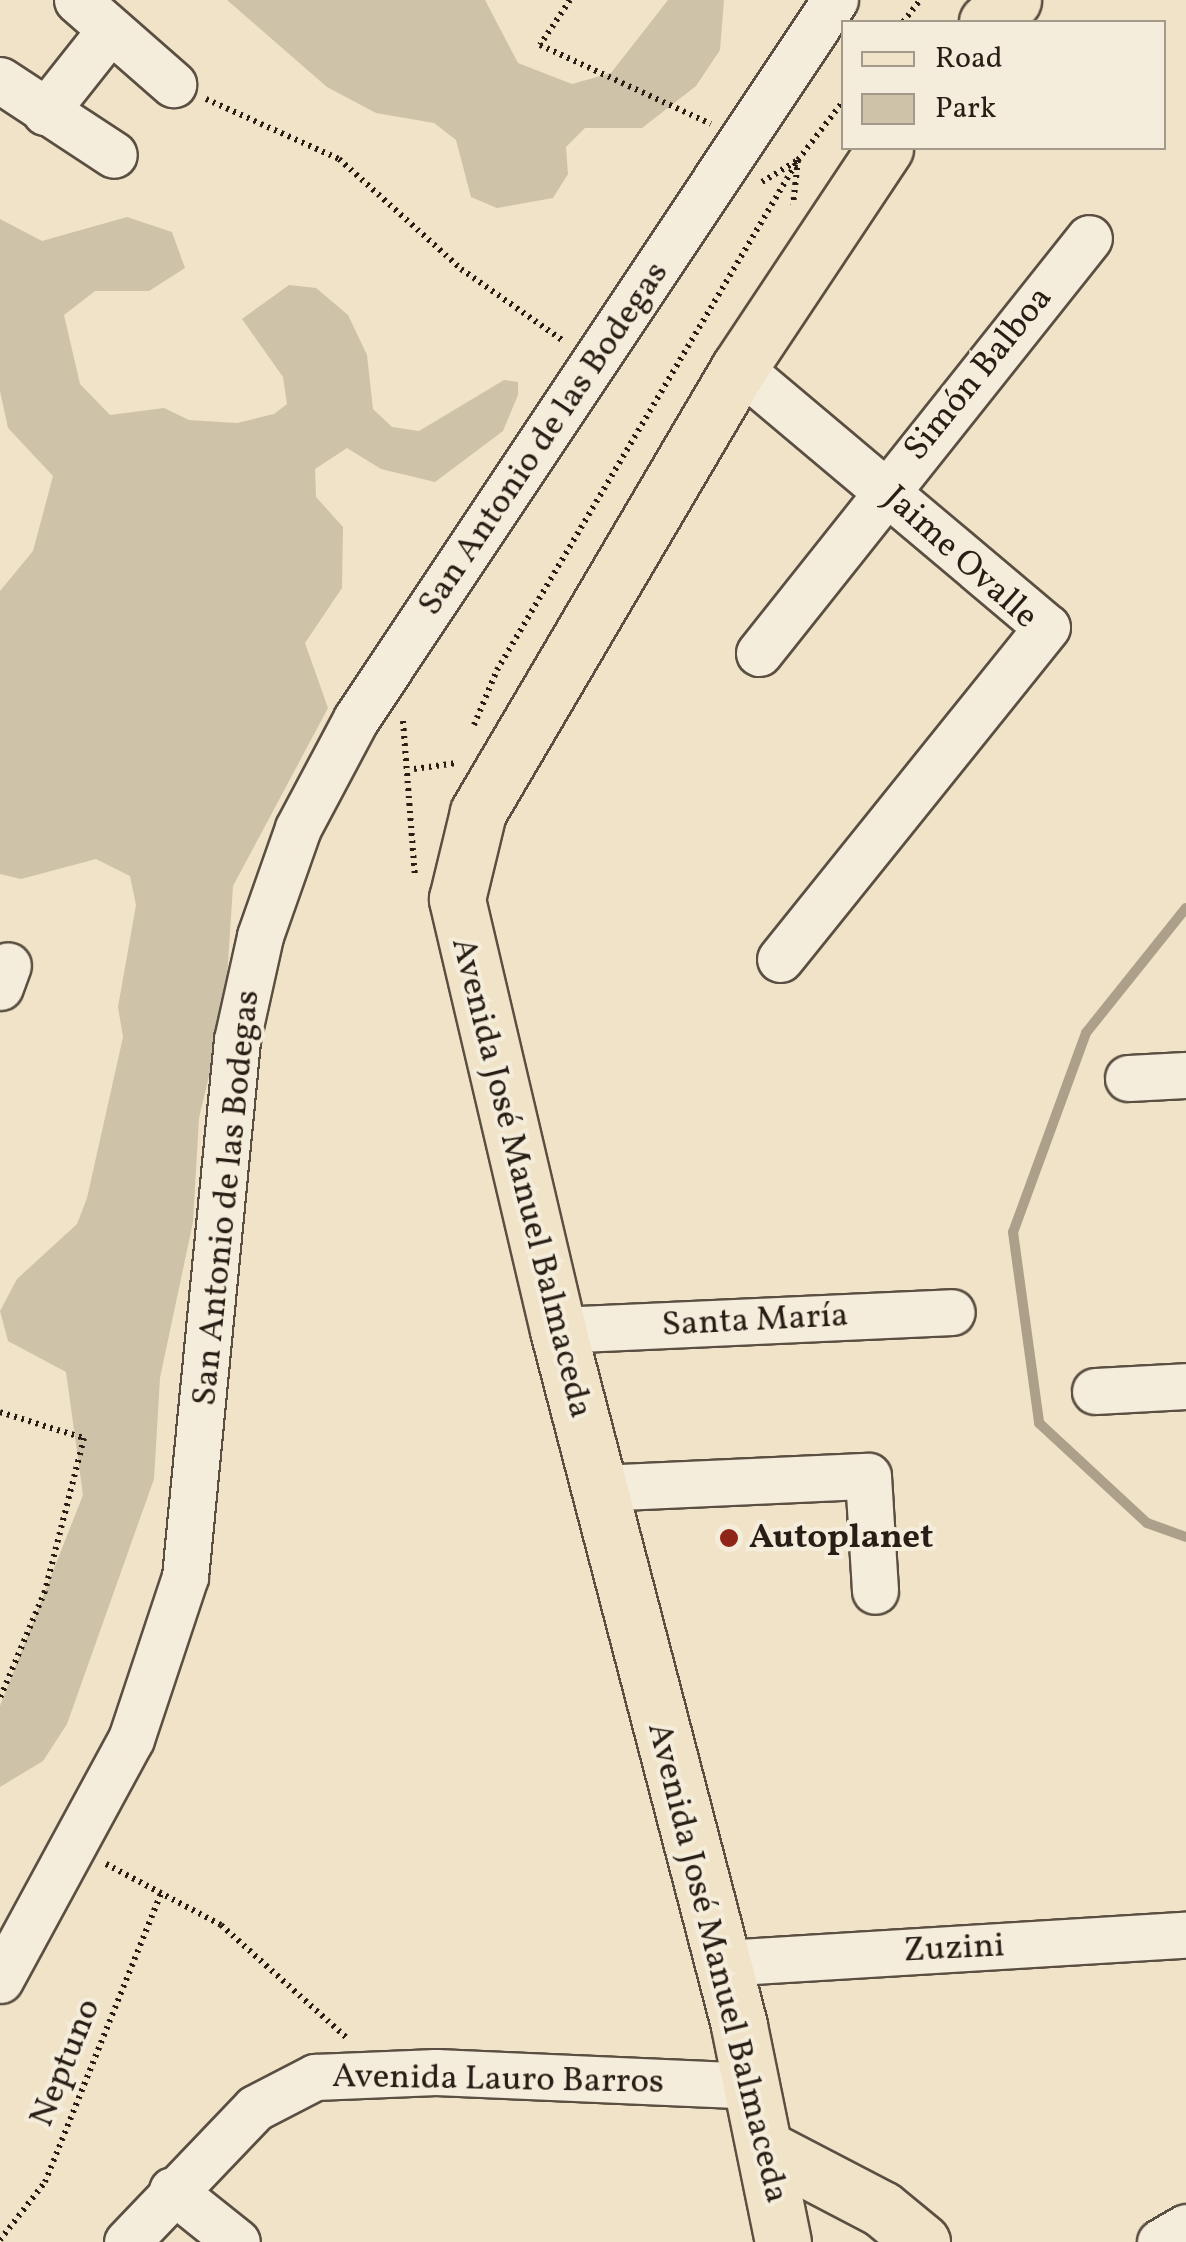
<!DOCTYPE html>
<meta charset="utf-8">
<style>
body{margin:0}
#map{position:relative;width:1186px;height:2242px;overflow:hidden;background:#f0e3c7;font-family:Vollkorn,serif}
div>[style]{position:absolute}
[style*='--x']{left:calc(var(--x)*1px);top:calc(var(--y)*1px);width:calc(var(--w)*1px);rotate:calc(var(--a)*1deg)}
.green>*{inset:0;background:#cec2a9}
.stream>*{height:10px;margin:-5px;padding:0 5px;transform-origin:5px;border-radius:5px;background:#aca08a}
.path>*{height:6px;margin-top:-3px;transform-origin:0;background:repeating-linear-gradient(90deg,#281e15 0 2.5px,transparent 0 7.5px)}
.roads{filter:drop-shadow(2px 0 #5a4f42) drop-shadow(-2px 0 #5a4f42) drop-shadow(0 2px #5a4f42) drop-shadow(0 -2px #5a4f42)}
.minor>*{height:45px;margin:-22.5px;padding:0 22.5px;transform-origin:22.5px;border-radius:22.5px;background:#f5eddb}
.major>*{height:55px;margin:-27.5px;padding:0 27.5px;transform-origin:27.5px;border-radius:27.5px;background:#f0e3c7}
.dots>*{width:28px;height:28px;translate:-50% -50%;box-sizing:border-box;border:5px solid #f5eddb;border-radius:50%}
span{translate:-50% -50%;white-space:nowrap;text-align:center;line-height:1.15;-webkit-text-stroke:8px #f5eddb;paint-order:stroke}
.street-label{font-size:35px;color:#281e15}
.poi-label{font-size:35px;color:#281e15;font-weight:700}
.left{translate:0 -50%;text-align:left}
.legend{position:absolute;left:841px;top:20px;width:325px;height:130px;box-sizing:border-box;background:#f5eddb;border:2px solid #a39a8c;margin:0;padding:12px 18px;list-style:none;font-size:30px;color:#281e15}
.legend li{display:flex;align-items:center;gap:20px;height:50px}
.legend b{width:50px;border:2px solid #a39a8c}
</style>
<div id="map">
<div class="green">
<div style="clip-path:polygon(227px 0,485px 0,518px 63px,572px 84px,611px 73px,668px 0,724px 0,720px 50px,696px 86px,642px 128px,585px 128px,566px 147px,568px 174px,553px 198px,497px 208px,471px 197px,456px 140px,434px 123px,376px 113px,327px 87px)"></div>
<div style="clip-path:polygon(127px 217px,172px 232px,185px 268px,149px 291px,95px 291px,64px 315px,80px 384px,110px 415px,164px 408px,189px 420px,237px 423px,274px 414px,287px 404px,283px 377px,242px 319px,289px 285px,316px 288px,348px 315px,367px 355px,373px 409px,392px 427px,419px 431px,504px 380px,518px 382px,518px 395px,503px 431px,435px 482px,381px 469px,347px 448px,315px 469px,316px 497px,343px 527px,342px 588px,305px 643px,328px 708px,233px 886px,225px 1009px,199px 1118px,193px 1222px,160px 1378px,154px 1479px,67px 1724px,43px 1761px,0 1787px,0 1706px,83px 1495px,66px 1372px,8px 1341px,0 1311px,17px 1279px,77px 1224px,87px 1198px,123px 1037px,118px 1007px,136px 905px,130px 876px,96px 859px,21px 879px,0 874px,0 591px,33px 551px,53px 476px,8px 428px,0 391px,0 219px,42px 241px)"></div>
</div>
<div class="stream">
<div style="--x:1186;--y:908;--w:160;--a:128.7"></div>
<div style="--x:1086;--y:1033;--w:212;--a:110.1"></div>
<div style="--x:1013;--y:1232;--w:193;--a:82.2"></div>
<div style="--x:1039;--y:1423;--w:147;--a:42.8"></div>
<div style="--x:1147;--y:1523;--w:41;--a:19.7"></div>
</div>
<div class="path">
<div style="--x:570;--y:0;--w:54;--a:123.7"></div>
<div style="--x:540;--y:45;--w:188;--a:24.8"></div>
<div style="--x:903;--y:22;--w:28;--a:-52"></div>
<div style="--x:206;--y:99;--w:146;--a:24.3"></div>
<div style="--x:339;--y:159;--w:164;--a:42"></div>
<div style="--x:461;--y:269;--w:127;--a:35.1"></div>
<div style="--x:762;--y:182;--w:42;--a:-31.4"></div>
<div style="--x:798;--y:160;--w:45;--a:96.3"></div>
<div style="--x:403;--y:721;--w:157;--a:85.6"></div>
<div style="--x:474;--y:725;--w:60;--a:-67.3"></div>
<div style="--x:497;--y:670;--w:592;--a:-59.45"></div>
<div style="--x:798;--y:160;--w:76;--a:-52.5"></div>
<div style="--x:414;--y:769;--w:43;--a:-7.9"></div>
<div style="--x:0;--y:1412;--w:88;--a:17.2"></div>
<div style="--x:84;--y:1438;--w:158;--a:104.3"></div>
<div style="--x:45;--y:1591;--w:116;--a:112.8"></div>
<div style="--x:106;--y:1864;--w:130;--a:27.9"></div>
<div style="--x:221;--y:1925;--w:168;--a:41.9"></div>
<div style="--x:0;--y:2240;--w:73;--a:-52.2"></div>
<div style="--x:45;--y:2182;--w:311;--a:-68.1"></div>
</div>
<div class="roads">
<div class="minor">
<div style="--x:77;--y:0;--w:128;--a:41.2"></div>
<div style="--x:0;--y:80;--w:136;--a:33.3"></div>
<div style="--x:45;--y:112;--w:105;--a:-51.6"></div>
<div style="--x:739;--y:368;--w:402;--a:40.1"></div>
<div style="--x:1047;--y:627;--w:426;--a:128.8"></div>
<div style="--x:759;--y:653;--w:530;--a:-51.51"></div>
<div style="--x:0;--y:987;--w:23;--a:-70"></div>
<div style="--x:1128;--y:1078;--w:58;--a:-3"></div>
<div style="--x:558;--y:1330;--w:394;--a:-2.6"></div>
<div style="--x:1095;--y:1391;--w:91;--a:-3.1"></div>
<div style="--x:599;--y:1488;--w:269;--a:-2.6"></div>
<div style="--x:868;--y:1476;--w:115;--a:86.5"></div>
<div style="--x:722;--y:1963;--w:465;--a:-3.5"></div>
<div style="--x:0;--y:1980;--w:274;--a:-61.5"></div>
<div style="--x:131;--y:1739;--w:171;--a:-71.6"></div>
<div style="--x:185;--y:1577;--w:540;--a:-84.47"></div>
<div style="--x:237;--y:1040;--w:107;--a:-77.5"></div>
<div style="--x:260;--y:936;--w:114;--a:-70.6"></div>
<div style="--x:298;--y:828;--w:123;--a:-62"></div>
<div style="--x:356;--y:719;--w:864;--a:-56.33"></div>
<div style="--x:172;--y:2190;--w:83;--a:38.7"></div>
<div style="--x:127;--y:2242;--w:185;--a:-46.3"></div>
<div style="--x:255;--y:2108;--w:68;--a:-27.3"></div>
<div style="--x:315;--y:2077;--w:121;--a:-2.4"></div>
<div style="--x:436;--y:2072;--w:318;--a:2.5"></div>
<div style="--x:1160;--y:2242;--w:30;--a:-30"></div>
</div>
<div class="major">
<div style="--x:987;--y:22;--w:34;--a:-40"></div>
<div style="--x:767;--y:2149;--w:130;--a:27.6"></div>
<div style="--x:882;--y:2209;--w:52;--a:39.5"></div>
<div style="--x:783;--y:2242;--w:221;--a:-101.5"></div>
<div style="--x:739;--y:2025;--w:718;--a:-104.6"></div>
<div style="--x:558;--y:1330;--w:443;--a:-103.2"></div>
<div style="--x:457;--y:899;--w:89;--a:-76.4"></div>
<div style="--x:478;--y:812;--w:515;--a:-59.55"></div>
<div style="--x:739;--y:368;--w:264;--a:-56.4"></div>
</div>
</div>
<div class="dots">
<div style="left:729px;top:1538px;background:#8f2418"></div>
</div>
<div class="street-label">
<span style="left:979px;top:374px;rotate:-51deg">Simón Balboa</span>
<span style="left:544px;top:439px;rotate:-56deg">San Antonio de las Bodegas</span>
<span style="left:960px;top:558px;rotate:42deg">Jaime Ovalle</span>
<span style="left:521px;top:1178px;rotate:76deg">Avenida José Manuel Balmaceda</span>
<span style="left:227px;top:1198px;rotate:-84deg">San Antonio de las Bodegas</span>
<span style="left:755px;top:1321px;rotate:-3deg">Santa María</span>
<span style="left:954px;top:1949px;rotate:-3deg">Zuzini</span>
<span style="left:717px;top:1963px;rotate:76deg">Avenida José Manuel Balmaceda</span>
<span style="left:66px;top:2063px;rotate:-68deg">Neptuno</span>
<span style="left:498px;top:2080px;rotate:1deg">Avenida Lauro Barros</span>
</div>
<div class="poi-label">
<span class="left" style="left:749px;top:1538px">Autoplanet</span>
</div>
<ul class="legend">
<li><b style="height:12px;background:#f0e3c7"></b>Road</li>
<li><b style="height:28px;background:#cec2a9"></b>Park</li>
</ul>
</div>
